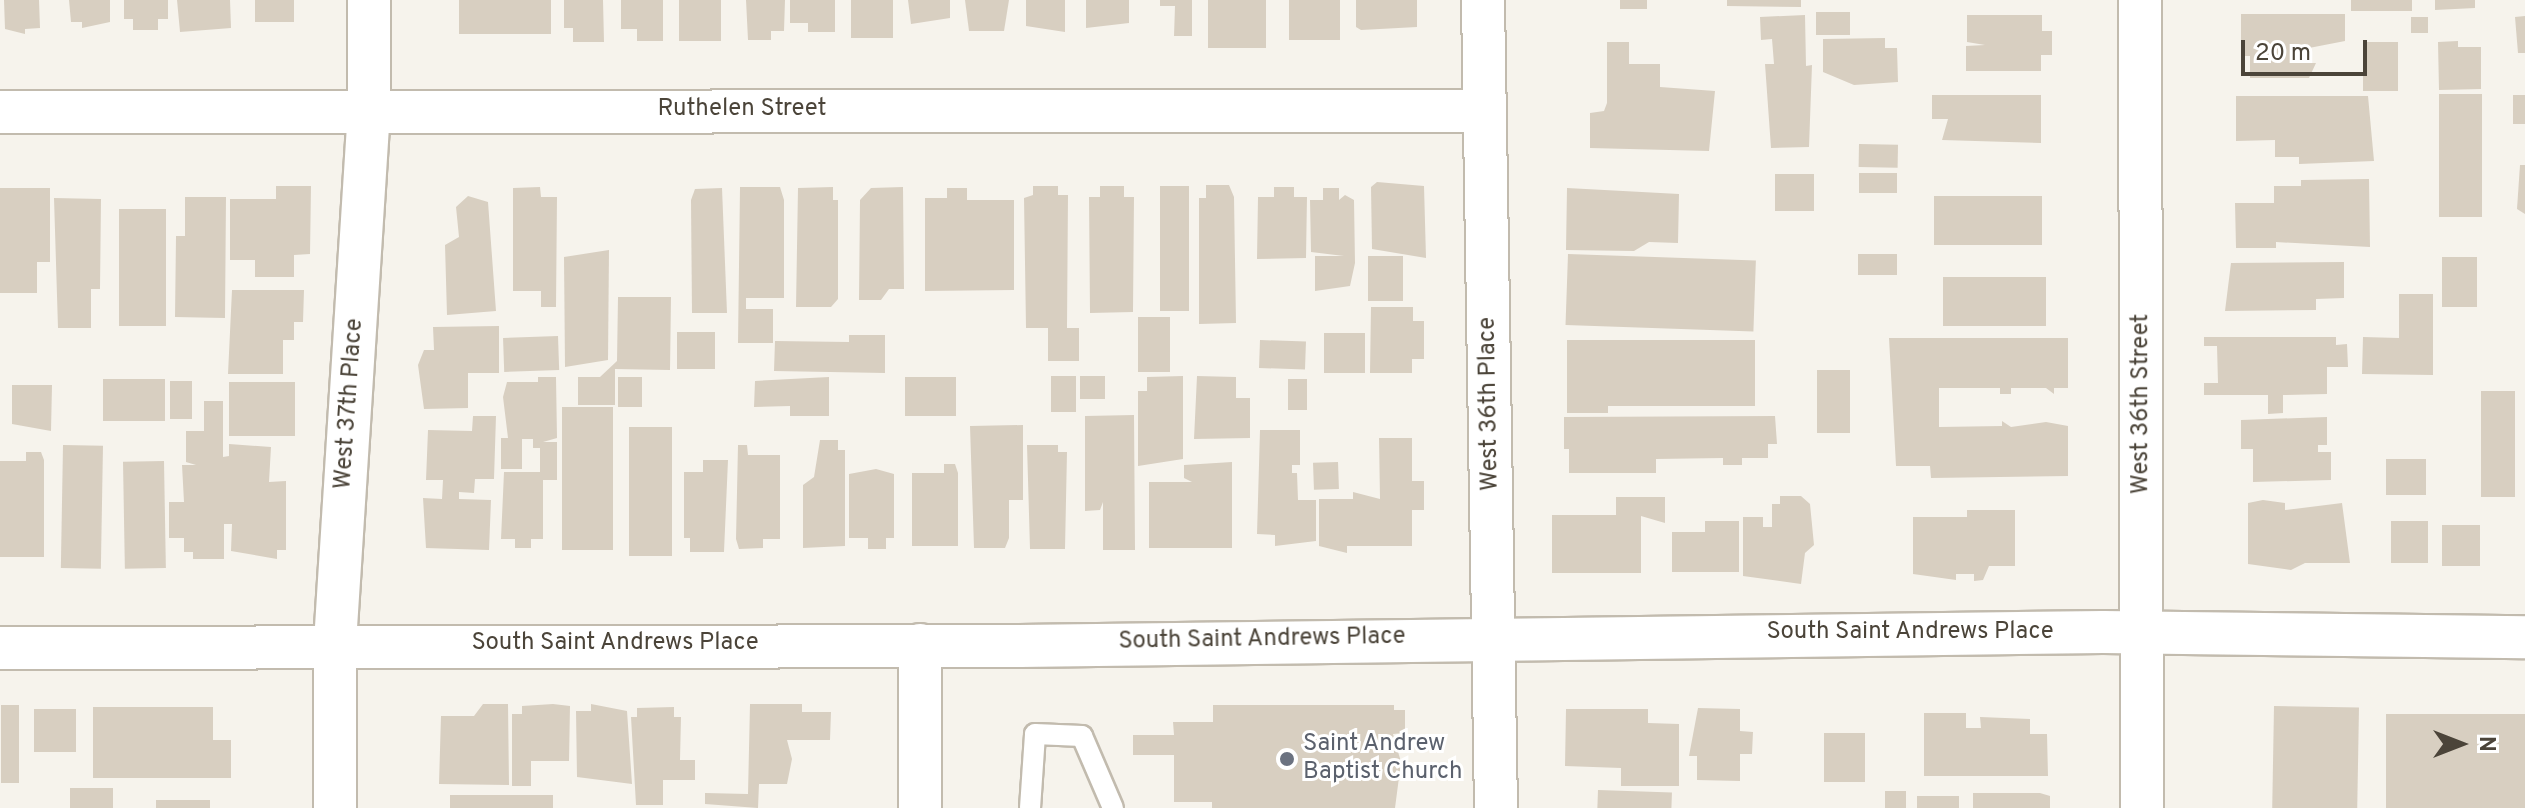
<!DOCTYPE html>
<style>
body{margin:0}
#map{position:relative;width:2525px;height:808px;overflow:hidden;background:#f6f3ec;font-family:Overpass,sans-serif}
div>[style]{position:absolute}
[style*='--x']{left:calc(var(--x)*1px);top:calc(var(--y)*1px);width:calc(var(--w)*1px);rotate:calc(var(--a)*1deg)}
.building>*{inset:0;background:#d8cfc1;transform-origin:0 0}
.roads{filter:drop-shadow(2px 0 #c2bbae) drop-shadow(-2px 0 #c2bbae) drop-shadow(0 2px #c2bbae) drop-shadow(0 -2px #c2bbae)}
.service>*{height:20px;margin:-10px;padding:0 10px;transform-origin:10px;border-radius:10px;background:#fff}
.minor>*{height:42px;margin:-21px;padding:0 21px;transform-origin:21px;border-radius:21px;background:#fff}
.dots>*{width:22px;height:22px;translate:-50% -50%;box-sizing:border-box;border:4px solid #fff;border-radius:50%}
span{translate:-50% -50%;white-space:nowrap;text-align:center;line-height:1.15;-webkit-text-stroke:6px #fff;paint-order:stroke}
.street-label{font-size:24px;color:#4b4439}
.worship-label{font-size:24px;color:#5b616d}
.left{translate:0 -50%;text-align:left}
.north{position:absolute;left:2421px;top:704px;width:80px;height:80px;-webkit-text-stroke:6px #fff;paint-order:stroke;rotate:90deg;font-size:22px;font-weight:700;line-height:32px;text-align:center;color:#4b4439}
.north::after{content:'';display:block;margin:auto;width:28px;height:36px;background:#4b4439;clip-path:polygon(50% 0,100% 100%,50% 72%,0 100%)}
.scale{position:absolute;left:2241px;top:40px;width:126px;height:36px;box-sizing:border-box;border:4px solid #4b4439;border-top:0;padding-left:10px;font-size:24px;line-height:28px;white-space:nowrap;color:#4b4439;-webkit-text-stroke:6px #fff;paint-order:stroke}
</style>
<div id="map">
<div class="building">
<div style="clip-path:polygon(4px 0,39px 0,40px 28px,25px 29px,25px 34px,5px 29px)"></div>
<div style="clip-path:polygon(69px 0,110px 0,110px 22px,82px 28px,82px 22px,71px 22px)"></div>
<div style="clip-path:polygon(124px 0,168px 0,168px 19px,158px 19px,158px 30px,133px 30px,133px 19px,124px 19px)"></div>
<div style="clip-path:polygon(177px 0,230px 0,231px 28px,180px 32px)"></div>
<div style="left:255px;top:0;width:39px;height:22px"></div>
<div style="left:459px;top:0;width:92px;height:34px"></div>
<div style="clip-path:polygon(564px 0,603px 0,604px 42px,573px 42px,573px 28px,564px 28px)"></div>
<div style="clip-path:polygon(621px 0,663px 0,663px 41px,637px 41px,637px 29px,621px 29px)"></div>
<div style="left:679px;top:0;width:42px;height:41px"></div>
<div style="clip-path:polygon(746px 0,785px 0,784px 31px,771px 31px,771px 40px,748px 40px)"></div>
<div style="clip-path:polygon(790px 0,835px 0,835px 32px,808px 32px,808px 23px,790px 23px)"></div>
<div style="left:851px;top:0;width:42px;height:38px"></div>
<div style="clip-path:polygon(908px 0,950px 0,950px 18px,911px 24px)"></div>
<div style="clip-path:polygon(965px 0,1009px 0,1004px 31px,969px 31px)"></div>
<div style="clip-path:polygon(1026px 0,1065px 0,1065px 32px,1026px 26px)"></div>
<div style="clip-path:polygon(1086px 0,1129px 0,1129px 23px,1086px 28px)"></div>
<div style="clip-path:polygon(1160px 0,1192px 0,1192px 36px,1174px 36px,1175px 6px,1160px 6px)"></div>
<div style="left:1208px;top:0;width:58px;height:48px"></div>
<div style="left:1289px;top:0;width:51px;height:40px"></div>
<div style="clip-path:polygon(1356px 0,1417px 0,1417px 27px,1361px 30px,1356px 27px)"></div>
<div style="left:1620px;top:0;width:27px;height:9px"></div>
<div style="clip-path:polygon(1727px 0,1801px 0,1801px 7px,1727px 6px)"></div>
<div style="left:2351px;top:0;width:61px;height:11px"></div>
<div style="clip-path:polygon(2435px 0,2475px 0,2475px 8px,2435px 10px)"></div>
<div style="left:1816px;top:12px;width:34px;height:23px"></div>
<div style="clip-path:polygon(2241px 14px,2345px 14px,2345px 41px,2309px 48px,2309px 63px,2316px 63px,2309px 78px,2250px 78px,2250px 56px,2241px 56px)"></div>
<div style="clip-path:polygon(1805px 15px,1806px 66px,1812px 65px,1809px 147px,1771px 148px,1765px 64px,1774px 64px,1772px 39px,1761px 40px,1760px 17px)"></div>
<div style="clip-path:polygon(1967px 15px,2042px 15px,2042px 31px,2052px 31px,2052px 55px,2041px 55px,2041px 71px,1966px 71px,1966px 46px,1985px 45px,1967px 42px)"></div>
<div style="clip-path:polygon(2525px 16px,2525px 53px,2518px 53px,2515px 17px)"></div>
<div style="left:2411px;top:17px;width:17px;height:16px"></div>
<div style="clip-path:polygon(1885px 38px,1885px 48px,1897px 48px,1898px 82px,1854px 85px,1823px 72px,1823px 39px)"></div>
<div style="clip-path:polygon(2458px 41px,2458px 47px,2481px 47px,2481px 89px,2439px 90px,2438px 42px)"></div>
<div style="clip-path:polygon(1607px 42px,1629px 42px,1629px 64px,1660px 64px,1660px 87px,1715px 91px,1709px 151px,1590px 148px,1590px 113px,1604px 111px,1607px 103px)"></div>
<div style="left:2363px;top:42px;width:35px;height:49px"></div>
<div style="left:2439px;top:94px;width:43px;height:123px"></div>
<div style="clip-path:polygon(1932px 95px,2041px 95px,2041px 143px,1942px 140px,1948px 119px,1932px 119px)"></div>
<div style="left:2513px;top:95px;width:12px;height:29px"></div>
<div style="clip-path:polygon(2236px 96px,2368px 96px,2374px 161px,2299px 164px,2299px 157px,2275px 157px,2275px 140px,2236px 141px)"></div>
<div style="left:1859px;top:144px;width:39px;height:23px;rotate:1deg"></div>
<div style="clip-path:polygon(2520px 165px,2525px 165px,2525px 214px,2517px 209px)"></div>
<div style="left:1897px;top:173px;width:20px;height:38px;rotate:90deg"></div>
<div style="left:1775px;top:174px;width:39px;height:37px"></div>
<div style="clip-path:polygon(2369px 179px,2370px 247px,2276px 242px,2276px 248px,2236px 248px,2235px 203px,2274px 203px,2274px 186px,2301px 186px,2301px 180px)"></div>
<div style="clip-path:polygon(1377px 182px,1424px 186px,1426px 258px,1372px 249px,1371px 187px)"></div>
<div style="clip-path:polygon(1206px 185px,1229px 185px,1234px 197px,1236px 323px,1199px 324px,1199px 198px,1206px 198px)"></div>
<div style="clip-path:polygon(276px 186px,311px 186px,310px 254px,294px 255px,294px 277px,255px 277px,255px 260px,230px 260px,230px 199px,276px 199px)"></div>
<div style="clip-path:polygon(1033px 186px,1058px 186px,1058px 195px,1068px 195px,1067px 328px,1079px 328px,1079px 361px,1048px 361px,1048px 328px,1026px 328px,1024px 198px,1033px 195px)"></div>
<div style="clip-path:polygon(1100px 186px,1124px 186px,1124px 197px,1134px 197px,1133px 312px,1090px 313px,1089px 197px,1100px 197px)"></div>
<div style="left:1160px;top:186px;width:29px;height:125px"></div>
<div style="clip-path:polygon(540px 187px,541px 197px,557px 197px,556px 307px,541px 307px,541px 291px,513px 291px,513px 188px)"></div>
<div style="clip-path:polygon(740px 187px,780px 187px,784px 200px,784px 298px,746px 298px,746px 309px,773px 309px,773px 343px,738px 343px)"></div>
<div style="clip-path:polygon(833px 187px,833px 200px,838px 200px,838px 299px,831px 307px,796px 307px,798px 188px)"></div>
<div style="clip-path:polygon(903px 187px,904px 289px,889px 289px,881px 300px,859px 300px,860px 200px,871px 188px)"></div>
<div style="clip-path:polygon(1274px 187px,1294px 187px,1294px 197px,1307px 197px,1306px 258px,1257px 259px,1258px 197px,1274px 197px)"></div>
<div style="clip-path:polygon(0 188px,50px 188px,50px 262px,37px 262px,37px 293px,0 293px)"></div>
<div style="clip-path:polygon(722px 188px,727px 313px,692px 313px,691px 200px,695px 189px)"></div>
<div style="clip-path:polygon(947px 188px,967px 188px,967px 200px,1014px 200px,1014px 290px,925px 291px,925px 198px,947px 198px)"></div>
<div style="clip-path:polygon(1323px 188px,1339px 188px,1339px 200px,1345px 195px,1354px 200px,1355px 263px,1350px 286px,1315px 291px,1315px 256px,1344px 256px,1311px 252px,1310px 200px,1323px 200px)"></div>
<div style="clip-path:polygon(1567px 188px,1679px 194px,1678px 243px,1649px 242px,1634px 251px,1566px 250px)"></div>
<div style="clip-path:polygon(468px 196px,488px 202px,496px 311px,447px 315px,445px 245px,459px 237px,456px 207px)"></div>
<div style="left:2042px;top:196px;width:49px;height:108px;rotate:90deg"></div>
<div style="clip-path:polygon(185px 197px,226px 197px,225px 318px,175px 317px,176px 236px,185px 236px)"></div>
<div style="clip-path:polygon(54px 198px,101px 199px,100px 289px,91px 289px,91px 328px,58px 328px)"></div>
<div style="left:119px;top:209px;width:47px;height:117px"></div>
<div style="clip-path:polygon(609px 250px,608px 360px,565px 367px,564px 257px)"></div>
<div style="left:1568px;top:254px;width:188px;height:71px;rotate:2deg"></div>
<div style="left:1897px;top:254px;width:21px;height:39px;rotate:90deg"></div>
<div style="left:1368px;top:256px;width:35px;height:45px"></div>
<div style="left:2477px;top:257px;width:50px;height:35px;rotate:90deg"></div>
<div style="clip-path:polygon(2344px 262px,2344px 298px,2316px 299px,2316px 310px,2225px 311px,2231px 263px)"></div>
<div style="left:1943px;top:277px;width:103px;height:49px"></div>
<div style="clip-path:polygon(232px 290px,304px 290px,303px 322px,294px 322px,294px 340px,283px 340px,283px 374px,228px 374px)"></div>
<div style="clip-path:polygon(2399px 294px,2433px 294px,2433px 375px,2362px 374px,2363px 337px,2399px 338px)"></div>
<div style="clip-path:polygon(618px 297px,671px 297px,670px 370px,615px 369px,615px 405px,578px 405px,578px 377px,600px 377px,617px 361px)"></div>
<div style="clip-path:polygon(1371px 307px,1413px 307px,1413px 321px,1424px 321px,1424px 359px,1412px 359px,1412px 373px,1370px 373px)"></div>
<div style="left:1138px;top:317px;width:32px;height:55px"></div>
<div style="clip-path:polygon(499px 326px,499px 373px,468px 373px,468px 408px,424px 409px,418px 365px,424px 350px,434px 350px,433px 327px)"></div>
<div style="left:677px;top:332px;width:38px;height:37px"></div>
<div style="left:1324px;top:333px;width:41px;height:40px"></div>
<div style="clip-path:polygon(849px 335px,885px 335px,885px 373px,774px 371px,775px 341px,849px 342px)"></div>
<div style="left:558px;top:336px;width:34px;height:55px;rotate:88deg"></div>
<div style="clip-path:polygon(2204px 337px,2336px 337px,2336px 345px,2347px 344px,2348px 367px,2327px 367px,2327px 394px,2283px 395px,2283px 413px,2268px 414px,2268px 395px,2204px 395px,2204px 383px,2218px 383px,2217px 346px,2204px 346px)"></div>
<div style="clip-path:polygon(1889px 338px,2068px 338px,2068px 388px,2054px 388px,2054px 394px,2046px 388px,2011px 388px,2011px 394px,2000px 394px,2000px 388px,1939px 388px,1939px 427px,2002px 426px,2002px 421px,2011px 427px,2046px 422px,2068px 426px,2068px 476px,1931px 478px,1930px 466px,1896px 466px)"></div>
<div style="left:1260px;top:340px;width:46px;height:28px;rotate:2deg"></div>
<div style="clip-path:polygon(1567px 340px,1755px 340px,1755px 406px,1608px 406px,1608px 413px,1567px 413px)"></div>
<div style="left:1817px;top:370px;width:33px;height:63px"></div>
<div style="left:1051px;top:376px;width:25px;height:36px"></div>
<div style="left:1105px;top:376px;width:23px;height:25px;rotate:90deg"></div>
<div style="clip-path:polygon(1183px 376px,1183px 459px,1138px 466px,1138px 391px,1147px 391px,1147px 377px)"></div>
<div style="clip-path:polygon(1197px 376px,1236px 377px,1236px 398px,1250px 398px,1250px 438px,1194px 439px)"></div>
<div style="clip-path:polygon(538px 377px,556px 377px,557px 438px,543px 442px,557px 442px,557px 480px,543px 480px,543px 539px,531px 539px,531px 548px,515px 548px,515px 539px,501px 539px,504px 472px,540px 472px,540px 448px,533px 448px,533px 439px,522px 439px,522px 469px,501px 469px,501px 438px,508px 438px,503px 397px,507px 382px,538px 382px)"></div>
<div style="left:618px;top:377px;width:24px;height:30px"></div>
<div style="clip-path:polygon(829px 377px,829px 416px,790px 416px,790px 406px,754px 407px,755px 381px)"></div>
<div style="left:905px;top:377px;width:51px;height:39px"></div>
<div style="left:103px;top:379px;width:62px;height:42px"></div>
<div style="left:1288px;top:379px;width:19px;height:31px"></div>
<div style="left:170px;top:381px;width:22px;height:38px"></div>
<div style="left:295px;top:382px;width:54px;height:66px;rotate:90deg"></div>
<div style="clip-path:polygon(12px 385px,52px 385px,51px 431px,12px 424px)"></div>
<div style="left:2481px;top:391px;width:34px;height:106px"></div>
<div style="clip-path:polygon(204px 401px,223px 401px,223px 457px,229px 456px,229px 444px,271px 447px,269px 482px,286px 481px,286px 550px,277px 550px,277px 559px,231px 551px,232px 524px,224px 524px,224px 559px,193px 559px,193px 552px,184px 552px,184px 538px,169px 538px,169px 502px,184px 502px,182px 465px,196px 465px,186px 462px,186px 431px,204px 431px)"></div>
<div style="left:562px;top:407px;width:51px;height:143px"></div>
<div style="clip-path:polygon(1134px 415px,1135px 550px,1103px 550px,1103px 502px,1100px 510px,1085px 511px,1085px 416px)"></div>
<div style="clip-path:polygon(473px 416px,496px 416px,494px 479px,475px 479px,474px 493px,459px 492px,459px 499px,491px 500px,489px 550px,426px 548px,423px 498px,442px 499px,443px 480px,426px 480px,428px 430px,472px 431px)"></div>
<div style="clip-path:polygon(1775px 416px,1777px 444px,1768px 444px,1768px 458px,1742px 458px,1742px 465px,1723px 465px,1723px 458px,1656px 459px,1656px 473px,1569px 473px,1569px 449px,1564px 449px,1564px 417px)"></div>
<div style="clip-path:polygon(2327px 417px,2327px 445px,2318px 445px,2318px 452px,2331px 452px,2331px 480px,2253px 482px,2253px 449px,2241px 449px,2241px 420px)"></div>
<div style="clip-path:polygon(1023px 425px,1023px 500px,1009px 500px,1009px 538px,1005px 548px,974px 548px,970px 426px)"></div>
<div style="left:629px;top:427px;width:43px;height:129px"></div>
<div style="clip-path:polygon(1260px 430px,1300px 430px,1300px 465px,1292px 465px,1292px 473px,1297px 473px,1298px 500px,1316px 500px,1316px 541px,1275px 546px,1275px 535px,1257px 534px)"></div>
<div style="clip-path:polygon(1379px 438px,1412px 438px,1412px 481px,1424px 481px,1424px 510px,1412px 510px,1412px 546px,1347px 546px,1347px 553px,1319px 546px,1319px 499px,1353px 499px,1353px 492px,1380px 499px)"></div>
<div style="clip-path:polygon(820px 440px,838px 440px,838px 450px,845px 450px,845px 546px,803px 548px,803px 485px,814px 477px)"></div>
<div style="left:63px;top:445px;width:40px;height:123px;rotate:1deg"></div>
<div style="clip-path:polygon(738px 445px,747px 445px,748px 455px,780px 455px,780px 539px,763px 539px,763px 548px,739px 549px,736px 539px)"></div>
<div style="clip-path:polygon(1027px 445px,1058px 445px,1058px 452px,1067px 452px,1065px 549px,1030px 549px)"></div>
<div style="clip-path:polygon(26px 452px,41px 452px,44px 460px,44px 557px,0 557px,0 461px,26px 461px)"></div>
<div style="left:2386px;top:459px;width:40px;height:36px"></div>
<div style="clip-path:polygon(703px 460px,728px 460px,724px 552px,690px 552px,690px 538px,684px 538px,684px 472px,703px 472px)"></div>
<div style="left:164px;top:461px;width:107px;height:41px;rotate:89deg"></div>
<div style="clip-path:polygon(1232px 462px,1232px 548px,1149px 548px,1149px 482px,1192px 482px,1184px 478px,1184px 465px)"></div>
<div style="left:1338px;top:462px;width:27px;height:25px;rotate:88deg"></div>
<div style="clip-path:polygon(944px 464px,955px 464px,958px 473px,958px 546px,912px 546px,912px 473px,944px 473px)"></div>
<div style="clip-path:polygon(876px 469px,894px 474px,894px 538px,886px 538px,886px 549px,868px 549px,868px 538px,849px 538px,849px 474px)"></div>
<div style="clip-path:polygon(1780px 496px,1801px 496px,1810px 504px,1814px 545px,1805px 553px,1801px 584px,1743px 576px,1743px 517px,1763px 517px,1763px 527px,1772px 527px,1772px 504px,1780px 504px)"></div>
<div style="clip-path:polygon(1616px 497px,1665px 497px,1665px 523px,1641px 516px,1641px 573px,1552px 573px,1552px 515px,1616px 515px)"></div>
<div style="clip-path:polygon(2263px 500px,2285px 503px,2285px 510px,2342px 503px,2350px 563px,2305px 563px,2291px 570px,2248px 564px,2248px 503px)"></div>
<div style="clip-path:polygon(1967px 510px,2015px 510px,2015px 566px,1989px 566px,1983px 580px,1974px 581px,1974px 574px,1956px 574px,1956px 580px,1913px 574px,1913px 517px,1967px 517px)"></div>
<div style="clip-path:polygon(1705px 521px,1739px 521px,1739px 572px,1672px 572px,1672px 532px,1705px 532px)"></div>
<div style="left:2391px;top:521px;width:37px;height:42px"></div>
<div style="left:2442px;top:525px;width:38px;height:41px"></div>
<div style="clip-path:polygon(483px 704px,508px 704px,509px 785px,439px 784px,441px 716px,474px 716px)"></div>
<div style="clip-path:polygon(553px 704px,570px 706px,569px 761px,531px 761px,531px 786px,512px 786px,512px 714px,522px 714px,522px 706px)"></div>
<div style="clip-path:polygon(591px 704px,627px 711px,632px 784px,577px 777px,576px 711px,591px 711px)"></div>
<div style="clip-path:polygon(750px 704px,802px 704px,802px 712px,831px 712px,830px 740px,787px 740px,792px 759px,787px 784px,759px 784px,758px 808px,705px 804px,705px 793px,748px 794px)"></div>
<div style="left:1px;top:705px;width:18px;height:78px"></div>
<div style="clip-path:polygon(1213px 705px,1394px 705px,1394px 710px,1405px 710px,1405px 733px,1393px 734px,1401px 762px,1395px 808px,1212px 808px,1212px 802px,1174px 802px,1174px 755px,1133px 755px,1133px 735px,1174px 735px,1173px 722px,1213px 722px)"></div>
<div style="left:2274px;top:706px;width:85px;height:102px;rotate:1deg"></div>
<div style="clip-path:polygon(93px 707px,213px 707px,213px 740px,231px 740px,231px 778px,93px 778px)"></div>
<div style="clip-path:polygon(674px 707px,674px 717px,681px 717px,680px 760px,695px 760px,695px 780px,663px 780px,663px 805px,636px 805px,631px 717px,637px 717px,637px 708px)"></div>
<div style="clip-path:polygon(1698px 708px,1740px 709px,1740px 731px,1753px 732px,1752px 754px,1740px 754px,1740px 781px,1697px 780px,1697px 756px,1689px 756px)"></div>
<div style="left:34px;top:709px;width:42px;height:43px"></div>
<div style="clip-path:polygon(1566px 709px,1648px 709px,1648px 723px,1679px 724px,1679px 786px,1621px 786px,1621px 768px,1565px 766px)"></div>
<div style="clip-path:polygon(1924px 713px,1966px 713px,1966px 728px,1981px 728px,1980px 717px,2030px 719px,2030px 734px,2047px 734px,2048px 776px,1924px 776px)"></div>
<div style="left:2525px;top:714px;width:94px;height:139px;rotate:90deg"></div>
<div style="left:1824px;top:733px;width:41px;height:49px"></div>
<div style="left:113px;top:788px;width:20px;height:43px;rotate:90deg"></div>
<div style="left:1598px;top:790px;width:74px;height:18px;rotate:2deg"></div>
<div style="left:1885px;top:791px;width:21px;height:17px"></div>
<div style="clip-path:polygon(1973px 793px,2040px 793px,2050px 796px,2050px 808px,1973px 808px)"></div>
<div style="left:450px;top:795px;width:103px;height:13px"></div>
<div style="left:1917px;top:796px;width:42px;height:12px"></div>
<div style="left:156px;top:800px;width:54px;height:8px"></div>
</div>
<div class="roads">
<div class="service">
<div style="--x:1030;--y:808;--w:74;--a:-86.1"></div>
<div style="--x:1035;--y:734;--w:47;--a:2.4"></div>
<div style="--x:1082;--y:736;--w:78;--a:66.7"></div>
</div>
<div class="minor">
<div style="--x:1483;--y:0;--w:808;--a:89.08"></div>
<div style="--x:2140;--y:0;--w:808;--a:89.86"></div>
<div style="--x:0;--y:112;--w:1484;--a:-0.04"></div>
<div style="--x:920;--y:645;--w:163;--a:90"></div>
<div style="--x:0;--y:648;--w:1019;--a:-0.11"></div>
<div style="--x:1019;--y:646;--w:1084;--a:-0.74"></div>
<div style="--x:2103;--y:632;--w:422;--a:0.7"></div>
<div style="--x:335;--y:808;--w:165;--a:-90"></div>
<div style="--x:335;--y:643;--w:534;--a:-86.35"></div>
<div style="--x:369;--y:110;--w:110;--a:-90"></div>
</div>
</div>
<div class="dots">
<div style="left:1287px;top:759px;background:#6b7280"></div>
</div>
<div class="street-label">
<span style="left:742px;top:110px">Ruthelen Street</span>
<span style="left:350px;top:404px;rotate:-86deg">West 37th Place</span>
<span style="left:1490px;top:404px;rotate:-91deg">West 36th Place</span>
<span style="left:2142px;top:404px;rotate:-90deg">West 36th Street</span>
<span style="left:1910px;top:633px">South Saint Andrews Place</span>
<span style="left:1262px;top:640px;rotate:-1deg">South Saint Andrews Place</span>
<span style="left:615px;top:644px">South Saint Andrews Place</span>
</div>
<div class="worship-label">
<span class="left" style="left:1303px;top:759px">Saint Andrew<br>Baptist Church</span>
</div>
<div class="north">N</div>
<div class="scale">20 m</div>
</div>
